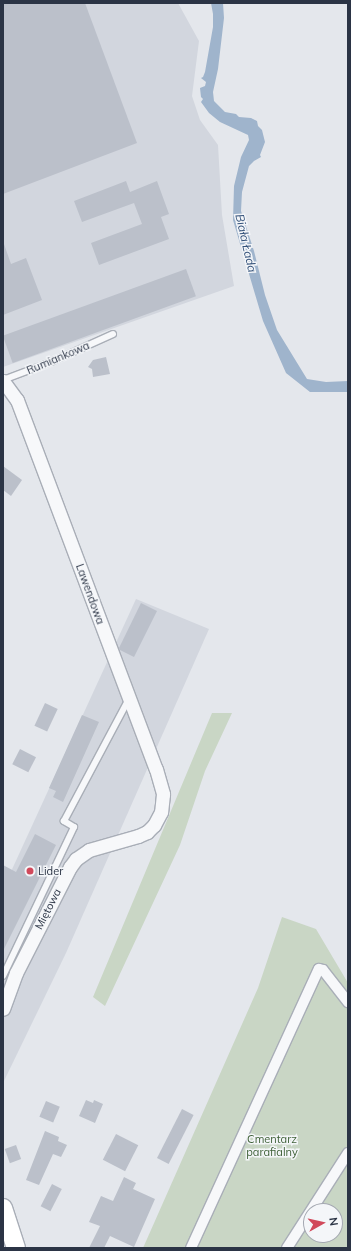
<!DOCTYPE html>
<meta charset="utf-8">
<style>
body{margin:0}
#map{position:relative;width:351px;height:1251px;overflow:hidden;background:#e4e7ec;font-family:Mulish,sans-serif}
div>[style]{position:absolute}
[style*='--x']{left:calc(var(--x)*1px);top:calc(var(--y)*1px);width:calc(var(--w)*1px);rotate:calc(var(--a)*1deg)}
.built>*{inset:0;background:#d2d6de}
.green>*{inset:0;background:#c9d6c5}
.water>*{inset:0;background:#9fb4cc}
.building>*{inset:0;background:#bbc0ca;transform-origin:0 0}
.roads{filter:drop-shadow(1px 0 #a9aeb7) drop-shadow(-1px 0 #a9aeb7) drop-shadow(0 1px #a9aeb7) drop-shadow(0 -1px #a9aeb7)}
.service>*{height:6px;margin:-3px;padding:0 3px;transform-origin:3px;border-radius:3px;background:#f7f8fa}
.pedestrian>*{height:10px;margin:-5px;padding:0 5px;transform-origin:5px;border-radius:5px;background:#f7f8fa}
.minor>*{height:13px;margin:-6.5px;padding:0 6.5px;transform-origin:6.5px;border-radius:6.5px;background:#f7f8fa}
.secondary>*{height:18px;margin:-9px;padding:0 9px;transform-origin:9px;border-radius:9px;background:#fff}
.dots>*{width:11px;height:11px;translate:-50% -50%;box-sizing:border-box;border:2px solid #f4f6f9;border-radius:50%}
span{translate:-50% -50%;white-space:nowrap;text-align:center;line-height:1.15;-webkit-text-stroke:3px #f4f6f9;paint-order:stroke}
.street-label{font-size:11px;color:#2b3445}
.poi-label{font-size:11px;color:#2b3445}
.left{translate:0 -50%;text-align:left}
.park-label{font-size:11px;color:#3f6138}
.water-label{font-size:12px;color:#34527a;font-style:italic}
.frame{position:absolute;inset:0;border:4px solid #2b3445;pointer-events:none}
.north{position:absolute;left:303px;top:1203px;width:40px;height:40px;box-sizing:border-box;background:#f4f6f9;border:1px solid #a4a8b1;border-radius:50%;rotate:82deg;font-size:11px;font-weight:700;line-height:16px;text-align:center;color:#2b3445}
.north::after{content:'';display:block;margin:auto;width:14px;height:18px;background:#d1495b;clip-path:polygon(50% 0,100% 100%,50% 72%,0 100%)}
</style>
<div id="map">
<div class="built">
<div style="clip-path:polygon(3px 3px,178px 3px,199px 41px,192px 96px,200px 120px,218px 145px,222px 215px,234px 286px,3px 367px)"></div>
<div style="clip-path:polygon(136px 599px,209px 629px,66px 953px,3px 1083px,3px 889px)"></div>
</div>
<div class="green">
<div style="clip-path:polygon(212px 713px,232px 713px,205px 771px,180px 845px,105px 1006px,93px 997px)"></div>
<div style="clip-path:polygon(evenodd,282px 917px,316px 929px,348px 983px,348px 1248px,143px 1248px,258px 988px,282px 917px,311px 1211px,335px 1211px,335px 1235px,311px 1235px,311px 1211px)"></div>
</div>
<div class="water">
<div style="clip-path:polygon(211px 3px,223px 3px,224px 18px,218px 69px,213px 92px,214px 101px,225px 112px,236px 114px,239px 117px,251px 118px,257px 121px,258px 126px,262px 130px,265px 142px,260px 155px,261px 157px,254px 161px,249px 166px,242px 192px,241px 211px,254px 251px,265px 295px,277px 330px,307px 379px,326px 382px,348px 381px,348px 392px,310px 392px,286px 373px,263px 321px,233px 220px,234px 186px,241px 157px,249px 140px,248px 135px,220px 122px,209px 113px,201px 102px,203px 99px,201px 97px,200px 88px,205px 86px,206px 82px,201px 78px,203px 77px,205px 72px,213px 27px,213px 14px)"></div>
</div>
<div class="building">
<div style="clip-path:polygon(3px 3px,85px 3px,137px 143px,3px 194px)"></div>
<div style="clip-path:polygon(126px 181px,130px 192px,157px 181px,169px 214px,161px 217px,169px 239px,99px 265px,91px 243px,142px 224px,134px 203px,82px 222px,74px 201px)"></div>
<div style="clip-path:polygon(4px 244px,11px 264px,26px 258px,42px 300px,3px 315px)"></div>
<div style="left:186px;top:269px;width:29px;height:195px;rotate:70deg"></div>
<div style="clip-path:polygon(106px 357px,110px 374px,93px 377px,92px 369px,88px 367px,93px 360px)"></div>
<div style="clip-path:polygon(3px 466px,22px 480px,11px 496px,3px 490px)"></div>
<div style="clip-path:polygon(141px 603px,157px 611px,134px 657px,120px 650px,119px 648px)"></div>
<div style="left:45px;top:703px;width:14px;height:25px;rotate:25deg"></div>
<div style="clip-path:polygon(82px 715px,99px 722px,63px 802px,53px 797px,56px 791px,49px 788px)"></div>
<div style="left:20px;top:749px;width:18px;height:17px;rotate:27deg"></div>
<div style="clip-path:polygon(35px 834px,56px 845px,3px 951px,3px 865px,16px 872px)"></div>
<div style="clip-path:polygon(86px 1100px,93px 1103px,94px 1100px,103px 1104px,95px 1123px,79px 1116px)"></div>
<div style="left:46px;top:1101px;width:15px;height:17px;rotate:23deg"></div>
<div style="left:182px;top:1109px;width:13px;height:55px;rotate:27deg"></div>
<div style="clip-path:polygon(45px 1131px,59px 1137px,58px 1141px,67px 1145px,61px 1157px,53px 1154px,39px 1185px,26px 1180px)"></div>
<div style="left:116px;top:1134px;width:25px;height:29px;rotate:27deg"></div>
<div style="left:16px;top:1145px;width:15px;height:12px;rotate:70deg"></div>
<div style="clip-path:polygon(124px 1177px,136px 1183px,133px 1189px,155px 1199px,134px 1247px,110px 1236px,104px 1248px,89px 1248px,100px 1226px,89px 1222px,101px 1196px,113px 1201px)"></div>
<div style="left:52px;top:1184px;width:11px;height:25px;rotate:27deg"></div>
</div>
<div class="roads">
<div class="service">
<div style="--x:3;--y:380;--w:51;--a:-20.6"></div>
<div style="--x:51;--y:362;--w:68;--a:-24.3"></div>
<div style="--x:3;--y:976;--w:165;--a:-64.5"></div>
<div style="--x:74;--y:827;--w:12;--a:-149"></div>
<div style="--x:64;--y:821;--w:138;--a:-62"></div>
</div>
<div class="pedestrian">
<div style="--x:191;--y:1248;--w:307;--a:-65.4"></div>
<div style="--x:319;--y:969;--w:4;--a:14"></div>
<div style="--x:323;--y:970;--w:41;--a:52"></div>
<div style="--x:287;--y:1248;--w:113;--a:-57.3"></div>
</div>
<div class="minor">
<div style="--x:3;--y:381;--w:24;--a:54"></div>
<div style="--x:17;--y:400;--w:394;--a:69.4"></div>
<div style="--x:156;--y:769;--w:26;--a:74"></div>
<div style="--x:163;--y:794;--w:18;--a:96"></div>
<div style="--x:161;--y:812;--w:15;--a:118"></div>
<div style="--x:154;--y:825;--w:10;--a:135"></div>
<div style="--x:147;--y:832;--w:10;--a:156"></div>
<div style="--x:138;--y:836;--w:51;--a:164.1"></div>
<div style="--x:89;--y:850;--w:16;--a:145"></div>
<div style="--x:76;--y:859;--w:10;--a:127"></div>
<div style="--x:70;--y:867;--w:119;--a:117"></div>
<div style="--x:16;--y:973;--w:38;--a:110"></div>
</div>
<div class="secondary">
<div style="--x:3;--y:1208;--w:42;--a:72"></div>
</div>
</div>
<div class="dots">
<div style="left:30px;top:871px;background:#d1495b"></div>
</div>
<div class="street-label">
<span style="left:58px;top:358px;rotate:-23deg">Rumiankowa</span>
<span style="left:90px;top:594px;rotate:70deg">Lawendowa</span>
<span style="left:48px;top:909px;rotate:-63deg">Miętowa</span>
</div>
<div class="poi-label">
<span class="left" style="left:38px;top:871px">Lider</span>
</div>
<div class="park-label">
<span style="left:272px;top:1146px">Cmentarz<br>parafialny</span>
</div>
<div class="water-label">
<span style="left:246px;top:243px;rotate:77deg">Biała Łada</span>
</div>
<div class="frame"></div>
<div class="north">N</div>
</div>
